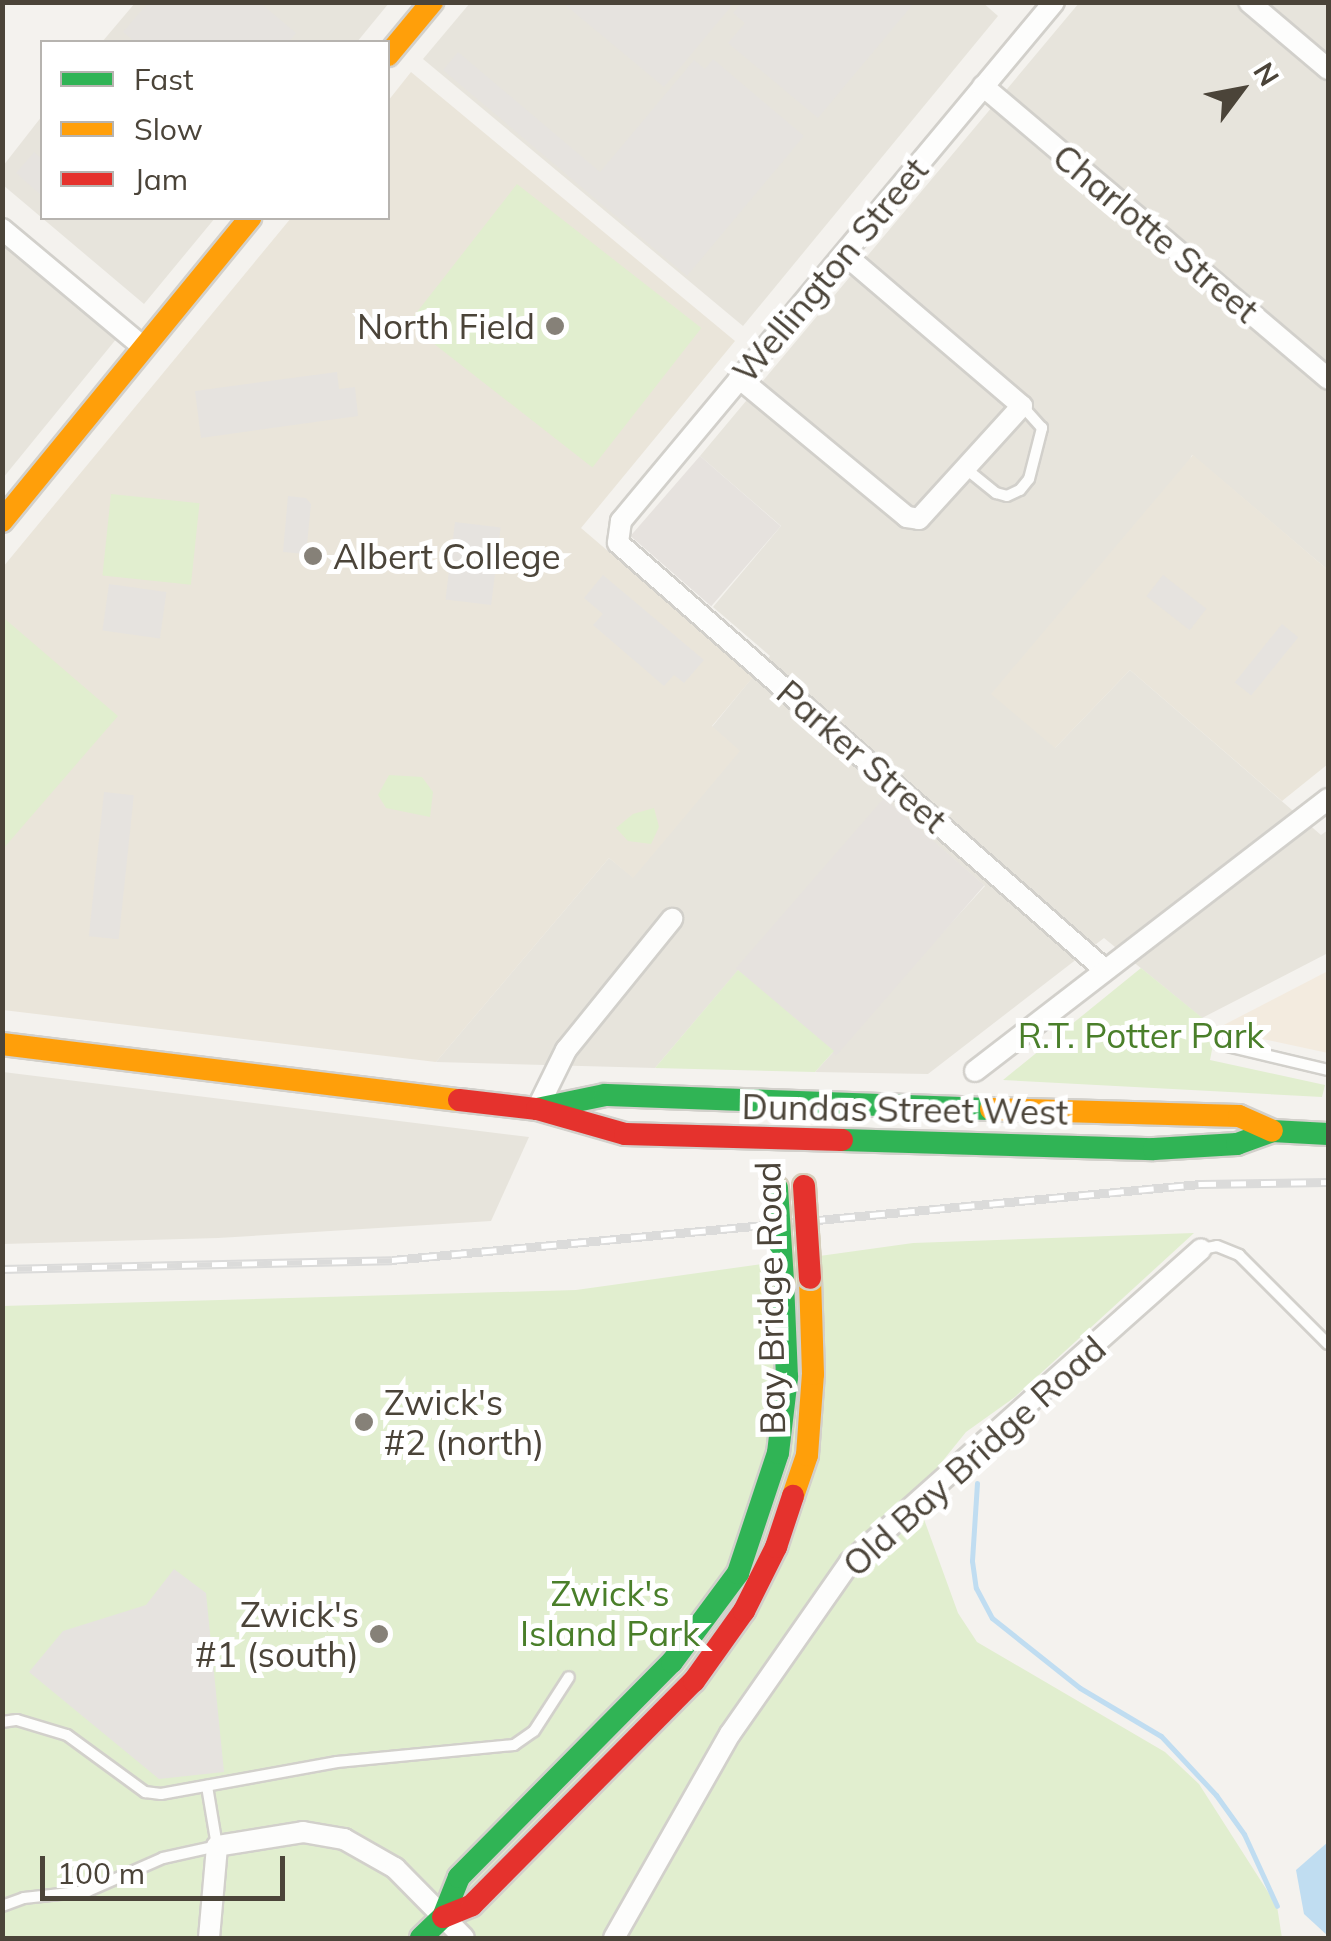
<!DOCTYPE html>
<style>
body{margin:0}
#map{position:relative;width:1331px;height:1941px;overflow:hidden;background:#f4f2ee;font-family:Mulish,sans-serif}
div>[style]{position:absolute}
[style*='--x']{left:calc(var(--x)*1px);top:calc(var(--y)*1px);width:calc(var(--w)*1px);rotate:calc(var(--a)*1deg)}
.residential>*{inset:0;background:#e7e4dc}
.commercial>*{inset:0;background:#f3ebdf}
.industrial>*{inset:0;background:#e6e2de;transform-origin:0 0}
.education>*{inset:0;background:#eae5da}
.green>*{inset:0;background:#e1eecf;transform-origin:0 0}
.parking>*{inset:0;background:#e6e3df;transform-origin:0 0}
.water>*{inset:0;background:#c0ddf1}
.stream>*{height:5px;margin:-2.5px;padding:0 2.5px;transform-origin:2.5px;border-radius:2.5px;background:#c0ddf1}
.roads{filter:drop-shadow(2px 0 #d2d0cb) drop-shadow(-2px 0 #d2d0cb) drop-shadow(0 2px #d2d0cb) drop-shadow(0 -2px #d2d0cb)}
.lane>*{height:10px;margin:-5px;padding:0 5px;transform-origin:5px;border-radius:5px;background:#fdfdfc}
.street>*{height:20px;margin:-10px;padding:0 10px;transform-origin:10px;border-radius:10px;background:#fdfdfc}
.fast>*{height:22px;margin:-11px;padding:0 11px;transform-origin:11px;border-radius:11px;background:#30b455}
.slow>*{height:22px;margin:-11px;padding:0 11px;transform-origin:11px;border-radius:11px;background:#ff9f0a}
.jam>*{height:22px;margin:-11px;padding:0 11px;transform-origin:11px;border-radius:11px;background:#e5322d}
.rail>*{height:9px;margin-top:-4.5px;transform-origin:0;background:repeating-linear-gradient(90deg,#fff 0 15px,#dbdbda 0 30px);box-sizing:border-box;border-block:2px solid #dbdbda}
.bridges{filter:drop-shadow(2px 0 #d6cebb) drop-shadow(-2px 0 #d6cebb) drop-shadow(0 2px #d6cebb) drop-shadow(0 -2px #d6cebb)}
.fast-bridge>*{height:22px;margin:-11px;padding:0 11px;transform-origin:11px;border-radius:11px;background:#30b455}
.jam-bridge>*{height:22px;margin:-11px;padding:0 11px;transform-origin:11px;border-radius:11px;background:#e5322d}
.dots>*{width:28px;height:28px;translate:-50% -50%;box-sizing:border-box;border:5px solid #fff;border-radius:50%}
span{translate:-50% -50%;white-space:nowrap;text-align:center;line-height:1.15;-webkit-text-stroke:10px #fff;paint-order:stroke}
.street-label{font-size:35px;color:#4b4439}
.poi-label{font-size:35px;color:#4b4439}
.right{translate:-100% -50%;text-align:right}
.left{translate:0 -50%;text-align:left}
.park-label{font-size:35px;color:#4a7f2a}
.frame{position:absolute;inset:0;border:5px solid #4b4439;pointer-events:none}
.legend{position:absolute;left:40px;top:40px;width:350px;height:180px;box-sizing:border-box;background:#fff;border:2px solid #b7b4b0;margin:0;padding:12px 18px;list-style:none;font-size:30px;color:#4b4439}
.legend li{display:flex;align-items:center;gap:20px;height:50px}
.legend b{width:50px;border:2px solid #b7b4b0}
.north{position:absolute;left:1191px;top:40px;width:100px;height:100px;-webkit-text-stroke:8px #fff;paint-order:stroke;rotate:58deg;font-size:28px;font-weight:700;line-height:40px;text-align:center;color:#4b4439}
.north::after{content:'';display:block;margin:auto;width:35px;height:45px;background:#4b4439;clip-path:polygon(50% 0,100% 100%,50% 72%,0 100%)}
.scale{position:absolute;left:40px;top:1856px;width:245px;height:45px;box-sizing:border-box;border:5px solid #4b4439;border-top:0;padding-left:12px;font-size:30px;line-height:35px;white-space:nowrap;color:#4b4439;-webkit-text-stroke:8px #fff;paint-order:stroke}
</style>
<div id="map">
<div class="residential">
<div style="clip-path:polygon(982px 2px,998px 16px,743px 326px,423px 59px,470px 3px)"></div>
<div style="clip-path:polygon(135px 3px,389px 3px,357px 42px,102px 42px)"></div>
<div style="clip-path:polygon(1079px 3px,1328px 3px,1328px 570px,1192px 455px,1055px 748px,1130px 670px,1321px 835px,1328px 830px,1328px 953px,1202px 1018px,1104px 938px,928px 1074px,815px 1072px,985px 886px,884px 799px,655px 1068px,436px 1062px,609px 858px,633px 877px,739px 751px,712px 727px,770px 656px,713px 607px,781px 526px,700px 456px)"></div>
<div style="clip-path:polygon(42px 116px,42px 218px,215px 218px,144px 304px,3px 185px,3px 166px)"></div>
<div style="clip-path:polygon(3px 245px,117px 338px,3px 478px)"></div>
<div style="clip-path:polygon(2px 1072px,3px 1072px,529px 1137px,491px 1221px,218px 1238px,3px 1244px)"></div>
</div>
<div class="commercial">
<div style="clip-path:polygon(1328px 971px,1328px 1053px,1216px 1029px)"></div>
</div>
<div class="industrial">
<div style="left:700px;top:456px;width:107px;height:106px;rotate:41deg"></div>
<div style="left:884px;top:798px;width:133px;height:226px;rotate:41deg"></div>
</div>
<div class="education">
<div style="clip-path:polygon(411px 72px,735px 341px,581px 528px,754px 676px,712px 726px,740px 751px,633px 878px,609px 858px,436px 1062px,3px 1010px,3px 567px,291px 218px,388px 218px,388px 101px)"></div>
<div style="clip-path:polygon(1193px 455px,1328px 570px,1328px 764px,1282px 801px,1130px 670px,1055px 748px,991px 694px)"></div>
</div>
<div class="green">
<div style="left:517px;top:184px;width:234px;height:177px;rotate:38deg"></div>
<div style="left:111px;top:494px;width:89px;height:82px;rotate:6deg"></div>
<div style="clip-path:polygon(5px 619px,118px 716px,3px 849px,2px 622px)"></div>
<div style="clip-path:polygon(389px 775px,422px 777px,433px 792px,430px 817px,386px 808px,378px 795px)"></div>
<div style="clip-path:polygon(654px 808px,659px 827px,651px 844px,628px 841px,616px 828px,633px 814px)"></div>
<div style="clip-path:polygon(1141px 968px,1216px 1029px,1210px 1060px,1325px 1085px,1322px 1097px,1003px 1080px)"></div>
<div style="clip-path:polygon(738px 970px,834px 1051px,815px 1072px,655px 1068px)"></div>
<div style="clip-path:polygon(1194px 1233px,1015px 1397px,966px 1432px,920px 1489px,921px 1511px,958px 1613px,977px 1642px,1165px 1752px,1199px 1784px,1277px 1906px,1282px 1938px,3px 1938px,2px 1306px,576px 1290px,913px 1243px)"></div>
</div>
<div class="parking">
<div style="clip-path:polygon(259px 2px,296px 33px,289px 42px,135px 42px,123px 32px,148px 3px)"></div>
<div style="clip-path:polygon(563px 3px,611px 4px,734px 3px,664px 87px)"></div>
<div style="clip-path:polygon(741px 3px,741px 2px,914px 3px,818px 118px,728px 43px,745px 23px,733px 13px)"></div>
<div style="clip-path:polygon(458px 52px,600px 172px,694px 60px,705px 69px,713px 59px,804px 136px,687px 276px,443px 70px)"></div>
<div style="clip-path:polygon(34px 152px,42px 159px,42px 196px,16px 173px)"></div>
<div style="clip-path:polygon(337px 372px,339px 389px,355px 387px,358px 416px,201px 438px,195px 391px)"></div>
<div style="clip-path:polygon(288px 496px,306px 498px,311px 504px,306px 554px,283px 552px)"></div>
<div style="left:455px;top:522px;width:46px;height:78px;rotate:7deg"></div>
<div style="clip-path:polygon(603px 575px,704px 660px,684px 683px,674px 675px,664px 686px,593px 625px,603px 614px,584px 598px)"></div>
<div style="left:1163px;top:575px;width:55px;height:27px;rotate:38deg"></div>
<div style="left:109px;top:584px;width:58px;height:47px;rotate:8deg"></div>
<div style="left:1282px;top:624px;width:21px;height:75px;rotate:39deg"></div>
<div style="left:104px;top:792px;width:30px;height:145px;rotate:6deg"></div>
<div style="clip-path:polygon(174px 1569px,206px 1593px,224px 1772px,159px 1779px,29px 1672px,63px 1631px,146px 1605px)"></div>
</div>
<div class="water">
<div style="clip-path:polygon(1328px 1842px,1328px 1936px,1304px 1914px,1296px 1870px)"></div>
</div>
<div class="stream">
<div style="--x:977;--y:1483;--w:78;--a:93.7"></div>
<div style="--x:972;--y:1561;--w:27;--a:82"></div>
<div style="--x:976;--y:1588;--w:34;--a:62"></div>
<div style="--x:992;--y:1618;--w:112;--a:38.5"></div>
<div style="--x:1080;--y:1688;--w:94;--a:30.7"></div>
<div style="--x:1161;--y:1736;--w:81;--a:47"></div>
<div style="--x:1216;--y:1795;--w:48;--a:54.3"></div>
<div style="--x:1244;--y:1834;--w:79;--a:65.4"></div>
</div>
<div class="roads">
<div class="lane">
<div style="--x:965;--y:468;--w:40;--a:39"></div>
<div style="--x:996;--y:493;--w:11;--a:15"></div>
<div style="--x:1007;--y:496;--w:14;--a:-25"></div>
<div style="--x:1020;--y:490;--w:14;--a:-51"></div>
<div style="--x:1029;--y:479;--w:53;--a:-75.7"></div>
<div style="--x:1042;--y:428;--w:30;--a:-132"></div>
<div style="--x:1219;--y:1044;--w:112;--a:13.4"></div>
<div style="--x:1202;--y:1249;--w:15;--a:-11"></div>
<div style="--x:1217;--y:1246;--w:24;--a:22"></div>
<div style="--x:1239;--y:1255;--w:126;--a:45"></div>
<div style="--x:2;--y:1722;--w:15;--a:-8"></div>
<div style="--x:17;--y:1720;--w:52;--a:16.7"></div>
<div style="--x:67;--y:1735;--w:97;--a:36.2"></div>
<div style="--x:145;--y:1792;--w:16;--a:7"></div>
<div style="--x:161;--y:1794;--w:179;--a:-10.3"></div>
<div style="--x:337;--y:1762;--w:178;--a:-5.5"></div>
<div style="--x:514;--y:1745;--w:24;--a:-35"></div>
<div style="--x:534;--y:1731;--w:64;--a:-57.1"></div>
<div style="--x:2;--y:1906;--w:23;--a:-20"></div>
<div style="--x:24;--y:1898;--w:64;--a:-6.2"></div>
<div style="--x:88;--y:1891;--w:82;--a:-23.7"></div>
<div style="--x:163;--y:1858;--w:55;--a:-12.5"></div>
<div style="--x:217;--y:1846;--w:61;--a:-99.5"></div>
</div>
<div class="street">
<div style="--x:1054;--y:2;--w:676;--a:129.84"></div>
<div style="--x:621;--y:521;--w:22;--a:98"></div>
<div style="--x:618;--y:543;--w:648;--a:41.24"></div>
<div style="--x:1249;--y:2;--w:104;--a:40.3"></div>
<div style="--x:983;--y:86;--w:453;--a:40.3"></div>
<div style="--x:2;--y:229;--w:182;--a:39.9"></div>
<div style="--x:739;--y:378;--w:218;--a:39.6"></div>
<div style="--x:907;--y:517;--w:12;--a:9"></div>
<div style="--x:919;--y:519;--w:153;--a:-47.7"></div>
<div style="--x:1022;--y:406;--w:233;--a:-139.5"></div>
<div style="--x:975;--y:1071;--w:446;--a:-37.6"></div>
<div style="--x:537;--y:1109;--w:66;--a:-63.8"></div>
<div style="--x:566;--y:1050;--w:169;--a:-51"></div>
<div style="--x:209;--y:1938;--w:92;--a:-85"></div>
<div style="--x:217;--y:1846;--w:87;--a:-9.2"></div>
<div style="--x:303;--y:1832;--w:42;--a:9.7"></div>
<div style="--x:344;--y:1839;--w:59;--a:29.6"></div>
<div style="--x:395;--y:1868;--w:98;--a:45.4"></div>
<div style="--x:614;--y:1938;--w:235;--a:-60.4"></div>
<div style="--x:730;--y:1734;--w:210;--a:-55.1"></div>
<div style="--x:850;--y:1562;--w:470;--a:-41.7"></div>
</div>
<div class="fast">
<div style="--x:537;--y:1109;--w:69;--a:-11.6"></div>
<div style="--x:605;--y:1095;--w:386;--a:2.1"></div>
<div style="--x:842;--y:1140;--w:312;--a:1.7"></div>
<div style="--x:1154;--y:1149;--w:83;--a:-3.4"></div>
<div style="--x:1237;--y:1144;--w:37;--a:-20"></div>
<div style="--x:1272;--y:1131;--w:56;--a:3.1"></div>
<div style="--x:421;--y:1938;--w:30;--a:-44"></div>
<div style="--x:443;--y:1917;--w:43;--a:-68.2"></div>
<div style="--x:459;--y:1877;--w:303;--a:-45.3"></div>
<div style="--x:672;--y:1662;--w:111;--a:-53.4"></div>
<div style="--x:738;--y:1573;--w:126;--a:-71.6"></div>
<div style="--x:778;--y:1453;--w:77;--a:-83.2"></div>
<div style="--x:787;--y:1377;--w:97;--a:-92.4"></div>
</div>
<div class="slow">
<div style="--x:388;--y:55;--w:69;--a:-50.3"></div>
<div style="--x:2;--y:521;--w:392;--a:-50.7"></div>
<div style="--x:2;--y:1044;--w:460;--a:7"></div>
<div style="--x:991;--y:1109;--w:248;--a:1.6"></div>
<div style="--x:1239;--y:1116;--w:36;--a:24"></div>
<div style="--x:793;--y:1496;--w:43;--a:-71.1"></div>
<div style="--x:807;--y:1455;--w:81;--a:-85.8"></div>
<div style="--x:813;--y:1374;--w:96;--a:-91.8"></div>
</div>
<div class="jam">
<div style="--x:459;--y:1100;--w:79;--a:6.6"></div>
<div style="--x:537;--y:1109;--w:91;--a:15.9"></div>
<div style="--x:625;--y:1134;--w:217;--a:1.6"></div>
<div style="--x:443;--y:1917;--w:31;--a:-22"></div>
<div style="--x:472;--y:1905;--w:315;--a:-45.3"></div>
<div style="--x:694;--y:1681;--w:86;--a:-54.5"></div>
<div style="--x:744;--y:1611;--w:72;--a:-63.4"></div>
<div style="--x:776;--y:1547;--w:54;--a:-71.6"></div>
</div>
</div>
<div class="rail">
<div style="--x:2;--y:1269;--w:390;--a:-1.3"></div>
<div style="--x:392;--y:1260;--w:813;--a:-5.37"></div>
<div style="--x:1201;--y:1184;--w:127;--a:-0.9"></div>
</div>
<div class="bridges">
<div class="fast-bridge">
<div style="--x:777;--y:1188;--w:92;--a:86.3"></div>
</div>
<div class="jam-bridge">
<div style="--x:804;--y:1186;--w:92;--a:86.3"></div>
</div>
</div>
<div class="dots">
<div style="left:555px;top:326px;background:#868178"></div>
<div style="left:313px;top:556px;background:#868178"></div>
<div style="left:364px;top:1422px;background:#868178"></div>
<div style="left:379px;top:1634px;background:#868178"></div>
</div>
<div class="street-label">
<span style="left:1156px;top:233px;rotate:40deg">Charlotte Street</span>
<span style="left:830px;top:270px;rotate:-50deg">Wellington Street</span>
<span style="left:862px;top:756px;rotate:41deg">Parker Street</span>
<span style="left:905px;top:1109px;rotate:1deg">Dundas Street West</span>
<span style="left:770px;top:1298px;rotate:-91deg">Bay Bridge Road</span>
<span style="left:974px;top:1456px;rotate:-42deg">Old Bay Bridge Road</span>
</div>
<div class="poi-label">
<span class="right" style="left:535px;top:326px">North Field</span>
<span class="left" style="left:333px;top:556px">Albert College</span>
<span class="left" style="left:384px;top:1422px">Zwick's<br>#2 (north)</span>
<span class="right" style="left:359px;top:1634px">Zwick's<br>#1 (south)</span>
</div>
<div class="park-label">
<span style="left:1141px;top:1035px">R.T. Potter Park</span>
<span style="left:610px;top:1613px">Zwick's<br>Island Park</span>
</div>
<div class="frame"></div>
<ul class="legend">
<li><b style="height:12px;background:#30b455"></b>Fast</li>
<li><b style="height:12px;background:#ff9f0a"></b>Slow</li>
<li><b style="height:12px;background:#e5322d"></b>Jam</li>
</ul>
<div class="north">N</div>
<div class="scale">100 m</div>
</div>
